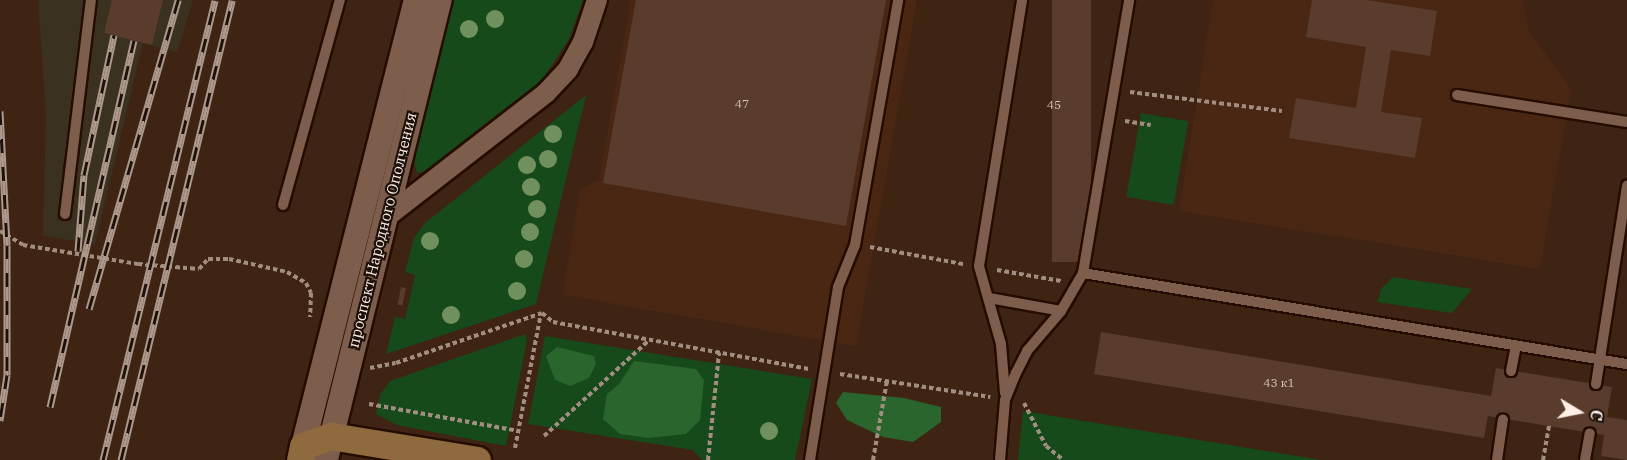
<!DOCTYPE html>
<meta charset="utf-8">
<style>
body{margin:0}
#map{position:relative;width:1627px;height:460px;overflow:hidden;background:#3f2414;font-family:"IBM Plex Serif",serif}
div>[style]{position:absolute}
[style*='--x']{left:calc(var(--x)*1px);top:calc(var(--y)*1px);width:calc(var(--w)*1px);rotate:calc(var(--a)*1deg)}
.built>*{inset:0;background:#492713}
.industrial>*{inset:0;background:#3b3121}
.green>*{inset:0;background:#164a1b;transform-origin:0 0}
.forest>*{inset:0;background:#29652d}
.building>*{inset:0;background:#593c2b;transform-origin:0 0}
.path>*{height:4px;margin-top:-2px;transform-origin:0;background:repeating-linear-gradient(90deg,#a28d81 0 4.5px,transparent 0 7.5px)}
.roads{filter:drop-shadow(2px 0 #250c00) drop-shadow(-2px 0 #250c00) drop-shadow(0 2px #250c00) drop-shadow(0 -2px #250c00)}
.service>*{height:10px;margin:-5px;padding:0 5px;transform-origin:5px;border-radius:5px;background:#7d5d4b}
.minor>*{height:20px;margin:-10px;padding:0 10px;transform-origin:10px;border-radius:10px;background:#7d5d4b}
.tertiary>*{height:24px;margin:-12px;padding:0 12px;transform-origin:12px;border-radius:12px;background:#7d5d4b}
.secondary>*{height:27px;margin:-13.5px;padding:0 13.5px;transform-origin:13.5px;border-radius:13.5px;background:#8e6a3e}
.rail>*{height:7px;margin-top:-3.5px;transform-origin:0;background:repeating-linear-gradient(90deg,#1d110a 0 14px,#ac988c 0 28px);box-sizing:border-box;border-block:2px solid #ac988c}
.trees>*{width:18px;height:18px;margin:-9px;border-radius:50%;background:#70915e}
span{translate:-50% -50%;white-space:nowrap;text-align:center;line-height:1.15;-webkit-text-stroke:4.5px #1d110a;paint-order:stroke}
.number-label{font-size:12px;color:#d5c2b7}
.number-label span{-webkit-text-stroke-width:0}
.street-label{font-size:15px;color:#feeee6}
.north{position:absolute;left:1549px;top:382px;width:60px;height:60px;-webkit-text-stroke:4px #1d110a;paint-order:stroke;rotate:100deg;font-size:16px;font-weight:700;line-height:24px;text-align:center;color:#feeee6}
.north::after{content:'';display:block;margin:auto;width:21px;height:27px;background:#feeee6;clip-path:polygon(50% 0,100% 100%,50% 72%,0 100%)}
</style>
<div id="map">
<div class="built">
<div style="clip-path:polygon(631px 0,917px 0,856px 346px,563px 295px,580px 189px,599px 180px)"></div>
<div style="clip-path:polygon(1213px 0,1522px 0,1529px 31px,1571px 89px,1540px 269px,1179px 211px)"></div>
</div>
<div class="industrial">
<div style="clip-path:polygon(38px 0,193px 0,177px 52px,143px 43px,95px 244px,43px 236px,46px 115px)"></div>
</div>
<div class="green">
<div style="clip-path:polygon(453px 0,583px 0,569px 39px,541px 81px,425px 171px,417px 173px,413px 158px)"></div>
<div style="clip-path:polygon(586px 95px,536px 304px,386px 354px,395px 317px,405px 319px,415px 275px,405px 272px,414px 238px,425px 223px)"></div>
<div style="left:1141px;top:113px;width:48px;height:85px;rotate:10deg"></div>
<div style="clip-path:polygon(1393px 277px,1472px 289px,1452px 313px,1377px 302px,1382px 288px)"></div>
<div style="clip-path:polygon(525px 334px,527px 340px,506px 446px,397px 425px,376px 414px,380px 395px,390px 381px)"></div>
<div style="clip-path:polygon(545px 336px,812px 379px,795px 460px,702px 460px,693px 450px,528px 424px)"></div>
<div style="clip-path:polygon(1023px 411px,1321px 460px,1018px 460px)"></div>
</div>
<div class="forest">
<div style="clip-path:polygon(557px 347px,594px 356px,596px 364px,589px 378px,570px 386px,555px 380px,546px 356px)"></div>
<div style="clip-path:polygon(634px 361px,696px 369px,704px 380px,700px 420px,686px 434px,649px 438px,620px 434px,603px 419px,607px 394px,619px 384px)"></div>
<div style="clip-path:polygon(843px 392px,904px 398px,941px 407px,941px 422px,913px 442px,883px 437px,847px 420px,836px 403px)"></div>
</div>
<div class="building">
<div style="clip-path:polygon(112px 0,163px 0,152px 45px,104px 33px)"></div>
<div style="clip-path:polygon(636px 0,886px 0,846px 226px,603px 183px)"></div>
<div style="left:1052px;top:0;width:39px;height:262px"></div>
<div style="clip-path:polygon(1312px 0,1367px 0,1437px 11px,1430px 56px,1391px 50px,1381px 112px,1422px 118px,1415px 158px,1289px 138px,1296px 98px,1356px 108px,1366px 47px,1306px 37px)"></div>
<div style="left:401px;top:287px;width:5px;height:18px;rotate:11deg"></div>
<div style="clip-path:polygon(1101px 332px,1491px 396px,1496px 368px,1612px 387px,1607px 417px,1627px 420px,1627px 460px,1601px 456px,1604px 435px,1488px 416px,1484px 438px,1094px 374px)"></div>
</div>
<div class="path">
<div style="--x:1130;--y:92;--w:153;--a:7.1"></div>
<div style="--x:1125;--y:121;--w:26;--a:9"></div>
<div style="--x:0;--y:231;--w:27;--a:31"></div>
<div style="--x:23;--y:245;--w:117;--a:9.4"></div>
<div style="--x:138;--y:264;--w:61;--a:4.7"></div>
<div style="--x:199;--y:269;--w:13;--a:-48"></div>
<div style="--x:208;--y:259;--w:21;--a:0"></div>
<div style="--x:229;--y:259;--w:59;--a:12.6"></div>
<div style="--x:287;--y:272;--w:22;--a:30"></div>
<div style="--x:306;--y:283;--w:11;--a:63"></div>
<div style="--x:311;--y:293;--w:24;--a:92"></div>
<div style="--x:870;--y:247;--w:95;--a:10.4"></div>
<div style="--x:997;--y:270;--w:65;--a:9.8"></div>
<div style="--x:542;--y:313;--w:14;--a:39"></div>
<div style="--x:553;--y:322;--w:260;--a:10.4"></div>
<div style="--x:370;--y:368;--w:26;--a:-11"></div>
<div style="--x:396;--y:363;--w:154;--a:-18.9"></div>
<div style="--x:840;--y:374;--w:152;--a:8.7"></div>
<div style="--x:1024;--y:403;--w:48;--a:62.9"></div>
<div style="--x:1046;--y:446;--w:22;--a:39"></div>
<div style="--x:369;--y:404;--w:152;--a:10.2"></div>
<div style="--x:544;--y:436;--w:141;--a:-42.4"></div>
<div style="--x:515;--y:448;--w:137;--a:-79.1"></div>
<div style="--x:708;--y:460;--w:108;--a:-84.1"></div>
<div style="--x:873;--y:460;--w:80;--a:-80"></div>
<div style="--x:1543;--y:460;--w:35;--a:-80"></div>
</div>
<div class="roads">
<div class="service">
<div style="--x:1457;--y:95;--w:172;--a:9"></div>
<div style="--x:283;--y:205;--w:213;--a:-74.5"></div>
<div style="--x:65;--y:214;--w:216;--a:-83.1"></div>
<div style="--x:1083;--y:273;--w:277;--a:-80.4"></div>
<div style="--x:989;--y:298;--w:73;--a:10.2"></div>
<div style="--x:1511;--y:371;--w:26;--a:-79"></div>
<div style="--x:1596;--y:384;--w:201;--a:-81.1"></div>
<div style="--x:1005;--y:393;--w:49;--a:-94.7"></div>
<div style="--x:1001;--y:344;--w:81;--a:-105.8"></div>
<div style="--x:979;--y:266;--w:269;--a:-80.8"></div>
<div style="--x:810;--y:460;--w:175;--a:-80.8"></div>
<div style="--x:838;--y:287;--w:45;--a:-68"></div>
<div style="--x:855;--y:245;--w:249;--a:-80"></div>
<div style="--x:1000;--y:460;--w:60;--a:-85.2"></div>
<div style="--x:1005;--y:400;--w:29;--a:-68"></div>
<div style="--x:1016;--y:373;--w:25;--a:-63"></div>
<div style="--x:1027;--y:351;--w:52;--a:-49.6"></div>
<div style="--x:1061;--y:311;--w:44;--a:-59.9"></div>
<div style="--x:1083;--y:273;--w:552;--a:9.5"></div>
<div style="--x:1497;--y:460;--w:41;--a:-81.7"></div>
<div style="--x:1585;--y:460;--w:27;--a:-80"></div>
</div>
<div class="minor">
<div style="--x:385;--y:218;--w:204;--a:-37.8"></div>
<div style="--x:546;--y:93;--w:33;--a:-47"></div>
<div style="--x:568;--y:69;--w:31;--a:-61"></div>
<div style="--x:583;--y:42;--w:44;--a:-71.6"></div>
</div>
<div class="tertiary">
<div style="--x:327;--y:455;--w:469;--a:-76.1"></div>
<div style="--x:315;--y:460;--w:18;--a:-131"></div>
<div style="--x:303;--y:446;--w:460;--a:-75.8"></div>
</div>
<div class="secondary">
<div style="--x:300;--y:460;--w:14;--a:-78"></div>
<div style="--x:303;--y:446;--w:30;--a:-20"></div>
<div style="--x:331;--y:436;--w:148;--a:9.3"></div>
</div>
</div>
<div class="rail">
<div style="--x:0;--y:111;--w:134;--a:87"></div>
<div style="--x:7;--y:245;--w:130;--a:90"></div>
<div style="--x:7;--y:375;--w:46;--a:98.8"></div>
<div style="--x:78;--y:251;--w:76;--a:-85.5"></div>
<div style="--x:84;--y:175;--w:143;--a:-77.9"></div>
<div style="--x:89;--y:309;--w:322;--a:-73.9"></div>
<div style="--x:50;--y:407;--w:376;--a:-77.1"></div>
<div style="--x:103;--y:460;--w:473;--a:-76.3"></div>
<div style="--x:121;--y:460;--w:473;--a:-76.4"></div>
</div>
<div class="trees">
<div style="left:495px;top:19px"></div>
<div style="left:469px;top:29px"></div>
<div style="left:553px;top:134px"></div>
<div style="left:548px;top:159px"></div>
<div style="left:527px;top:165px"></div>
<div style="left:531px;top:187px"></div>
<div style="left:537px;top:209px"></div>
<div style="left:530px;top:232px"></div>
<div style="left:430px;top:241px"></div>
<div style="left:524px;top:259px"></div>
<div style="left:517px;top:291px"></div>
<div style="left:451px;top:315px"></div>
<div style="left:769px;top:431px"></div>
</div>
<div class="number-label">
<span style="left:742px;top:104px">47</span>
<span style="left:1054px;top:105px">45</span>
<span style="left:1279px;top:383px">43 к1</span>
</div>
<div class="street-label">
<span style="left:382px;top:230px;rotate:-76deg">проспект Народного Ополчения</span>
</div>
<div class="north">С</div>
</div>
